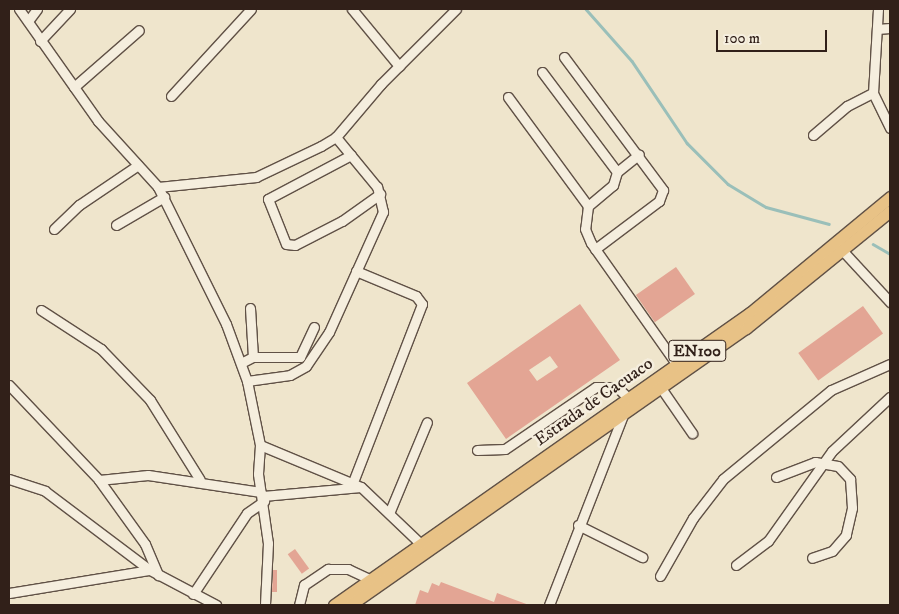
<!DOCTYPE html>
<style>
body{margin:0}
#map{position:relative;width:899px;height:614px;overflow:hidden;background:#efe5cc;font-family:"IM FELL DW Pica",serif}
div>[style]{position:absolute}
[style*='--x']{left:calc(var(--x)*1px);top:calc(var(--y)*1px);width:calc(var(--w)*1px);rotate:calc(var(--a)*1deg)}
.stream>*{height:2.5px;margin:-1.25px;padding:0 1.25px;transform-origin:1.25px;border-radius:1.25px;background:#9abfb9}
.building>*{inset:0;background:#e3a594;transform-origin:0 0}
.roads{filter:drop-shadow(1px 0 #605146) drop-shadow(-1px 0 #605146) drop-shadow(0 1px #605146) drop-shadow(0 -1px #605146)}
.minor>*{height:9px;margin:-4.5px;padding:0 4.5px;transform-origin:4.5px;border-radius:4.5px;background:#f5eede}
.major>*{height:11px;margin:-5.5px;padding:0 5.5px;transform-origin:5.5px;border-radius:5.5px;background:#e8c286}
span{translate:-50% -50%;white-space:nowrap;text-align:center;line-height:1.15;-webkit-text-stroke:5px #f5eede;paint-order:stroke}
.shield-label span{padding:1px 4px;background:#f5eede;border:1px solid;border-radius:4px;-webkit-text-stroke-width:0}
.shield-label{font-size:16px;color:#312019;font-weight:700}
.street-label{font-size:18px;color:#312019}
.frame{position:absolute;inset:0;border:10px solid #312019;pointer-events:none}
.scale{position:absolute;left:716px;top:30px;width:111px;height:22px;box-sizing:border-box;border:2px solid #312019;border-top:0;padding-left:6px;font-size:15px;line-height:18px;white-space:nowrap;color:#312019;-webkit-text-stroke:4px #f5eede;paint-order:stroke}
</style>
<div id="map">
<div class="stream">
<div style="--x:586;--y:9;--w:69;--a:48.5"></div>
<div style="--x:632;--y:61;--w:99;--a:56.1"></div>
<div style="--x:687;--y:143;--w:58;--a:45"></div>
<div style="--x:728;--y:184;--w:44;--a:31.2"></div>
<div style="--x:766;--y:207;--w:65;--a:15.1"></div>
<div style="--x:873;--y:244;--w:20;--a:30"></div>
</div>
<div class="building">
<div style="left:676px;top:267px;width:33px;height:49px;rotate:55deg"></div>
<div style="clip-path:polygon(evenodd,580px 304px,620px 360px,506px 439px,467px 383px,580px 304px,550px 356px,558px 367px,537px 381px,529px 370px,550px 356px)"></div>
<div style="left:863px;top:306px;width:34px;height:80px;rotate:54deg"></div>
<div style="left:295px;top:549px;width:24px;height:9px;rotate:54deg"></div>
<div style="clip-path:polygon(273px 570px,277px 570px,277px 592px,272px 592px)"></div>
<div style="clip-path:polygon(441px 582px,494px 602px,497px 593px,529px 605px,415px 605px,420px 590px,428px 593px,432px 583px,439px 586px)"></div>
</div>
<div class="roads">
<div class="minor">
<div style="--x:19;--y:9;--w:137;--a:54.8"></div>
<div style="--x:98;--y:121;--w:89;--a:47.7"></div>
<div style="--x:158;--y:187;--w:153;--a:63.6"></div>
<div style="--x:226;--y:324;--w:61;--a:69.8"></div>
<div style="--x:247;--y:381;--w:65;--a:78.5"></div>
<div style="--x:260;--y:445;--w:29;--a:94"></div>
<div style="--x:258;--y:474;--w:70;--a:81.8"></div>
<div style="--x:268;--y:543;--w:62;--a:92.8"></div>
<div style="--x:352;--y:9;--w:74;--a:50.5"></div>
<div style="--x:878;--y:9;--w:84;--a:93.4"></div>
<div style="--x:873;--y:93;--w:39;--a:64"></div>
<div style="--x:28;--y:21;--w:15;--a:-53"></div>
<div style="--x:877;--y:29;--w:13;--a:-4"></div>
<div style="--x:40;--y:41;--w:44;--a:-46.8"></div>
<div style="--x:564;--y:57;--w:166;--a:53.3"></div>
<div style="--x:663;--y:190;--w:12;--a:110"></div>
<div style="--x:659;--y:201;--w:80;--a:143.1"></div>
<div style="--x:542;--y:72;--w:125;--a:53.1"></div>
<div style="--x:617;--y:172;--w:14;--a:107"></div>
<div style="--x:613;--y:185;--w:33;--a:140"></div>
<div style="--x:588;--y:206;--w:23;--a:97"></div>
<div style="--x:585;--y:229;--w:15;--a:67"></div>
<div style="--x:591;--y:243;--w:149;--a:54.8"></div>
<div style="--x:74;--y:87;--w:86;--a:-41.2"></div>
<div style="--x:171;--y:96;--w:118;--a:-47.4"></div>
<div style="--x:508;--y:97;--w:135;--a:53.7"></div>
<div style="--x:813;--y:135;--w:45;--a:-40.5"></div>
<div style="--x:847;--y:106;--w:29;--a:-27"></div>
<div style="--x:351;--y:155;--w:94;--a:152.1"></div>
<div style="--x:268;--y:199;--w:48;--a:68.2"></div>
<div style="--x:286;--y:244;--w:9;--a:6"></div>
<div style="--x:295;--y:245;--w:53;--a:-27.1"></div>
<div style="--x:342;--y:221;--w:47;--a:-35.4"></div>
<div style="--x:617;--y:172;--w:28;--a:-39"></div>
<div style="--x:158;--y:187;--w:99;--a:-5.8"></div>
<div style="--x:256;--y:177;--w:72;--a:-25.5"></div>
<div style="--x:321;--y:146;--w:17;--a:-31"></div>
<div style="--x:336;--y:137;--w:70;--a:-49.7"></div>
<div style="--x:381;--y:84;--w:106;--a:-45"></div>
<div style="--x:116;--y:225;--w:56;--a:-30.3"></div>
<div style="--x:54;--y:229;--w:35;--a:-44"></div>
<div style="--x:79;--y:205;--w:71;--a:-34.1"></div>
<div style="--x:842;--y:250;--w:71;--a:47.3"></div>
<div style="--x:250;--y:308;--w:49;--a:86.5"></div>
<div style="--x:41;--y:310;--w:72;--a:33"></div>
<div style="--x:101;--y:349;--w:71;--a:46.1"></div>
<div style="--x:150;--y:400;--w:94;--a:58"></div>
<div style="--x:241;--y:363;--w:13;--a:-27"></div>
<div style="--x:253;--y:357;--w:47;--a:0"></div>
<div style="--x:300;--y:357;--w:33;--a:-65"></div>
<div style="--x:247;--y:381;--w:43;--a:-7.9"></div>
<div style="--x:290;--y:375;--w:18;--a:-29"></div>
<div style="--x:306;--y:366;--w:41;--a:-55.9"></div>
<div style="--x:329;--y:332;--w:132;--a:-65.8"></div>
<div style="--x:383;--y:212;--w:26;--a:-103"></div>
<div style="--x:377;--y:187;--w:65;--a:-129.4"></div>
<div style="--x:9;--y:385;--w:131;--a:46.5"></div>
<div style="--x:99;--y:480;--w:79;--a:54.3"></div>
<div style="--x:145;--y:544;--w:34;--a:67"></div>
<div style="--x:661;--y:388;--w:55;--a:55.4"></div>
<div style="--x:260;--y:445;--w:109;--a:22.6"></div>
<div style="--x:361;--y:487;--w:84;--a:43.6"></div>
<div style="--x:477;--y:450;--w:28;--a:-2"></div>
<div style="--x:505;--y:449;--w:110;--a:-34.3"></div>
<div style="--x:596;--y:387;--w:21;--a:0"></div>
<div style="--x:617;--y:387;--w:17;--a:45"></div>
<div style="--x:776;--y:477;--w:42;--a:-21"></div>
<div style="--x:815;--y:462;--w:23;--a:10"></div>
<div style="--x:838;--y:466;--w:18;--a:47"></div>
<div style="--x:850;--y:479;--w:29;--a:86"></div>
<div style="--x:852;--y:508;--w:28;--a:103"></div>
<div style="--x:846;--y:535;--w:21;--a:131"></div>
<div style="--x:832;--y:551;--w:21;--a:161"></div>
<div style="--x:9;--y:479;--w:38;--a:18"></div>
<div style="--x:45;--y:491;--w:131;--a:37"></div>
<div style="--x:99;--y:480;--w:49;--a:-5.8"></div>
<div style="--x:148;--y:475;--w:114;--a:8.6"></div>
<div style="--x:353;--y:482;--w:191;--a:-68.8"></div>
<div style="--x:422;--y:304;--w:10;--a:-127"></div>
<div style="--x:416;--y:296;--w:65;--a:-157.4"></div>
<div style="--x:263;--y:496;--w:98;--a:-5.2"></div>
<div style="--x:390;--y:511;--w:96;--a:-67.4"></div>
<div style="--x:578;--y:525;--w:72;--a:26.6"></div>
<div style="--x:736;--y:565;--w:40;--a:-37"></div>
<div style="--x:768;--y:541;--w:110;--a:-54.6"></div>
<div style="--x:832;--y:451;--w:79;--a:-43"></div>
<div style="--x:660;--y:576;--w:67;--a:-60.4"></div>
<div style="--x:693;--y:518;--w:49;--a:-52.4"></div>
<div style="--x:723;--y:479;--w:140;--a:-39.5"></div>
<div style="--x:831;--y:390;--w:64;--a:-23.8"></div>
<div style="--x:9;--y:593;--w:143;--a:-9.3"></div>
<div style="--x:150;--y:570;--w:75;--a:27.9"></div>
<div style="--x:193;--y:594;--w:97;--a:-56.3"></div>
<div style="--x:247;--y:513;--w:21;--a:-35"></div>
<div style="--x:299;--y:605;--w:21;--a:-76"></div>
<div style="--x:304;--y:585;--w:29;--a:-34"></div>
<div style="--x:328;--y:569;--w:20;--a:0"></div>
<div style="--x:348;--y:569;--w:26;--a:25"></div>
<div style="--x:549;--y:605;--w:204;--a:-68.7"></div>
</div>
<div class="major">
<div style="--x:334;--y:605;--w:508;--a:-35.07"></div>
<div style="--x:750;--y:313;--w:182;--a:-39.6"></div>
<div style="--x:350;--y:605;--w:483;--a:-35"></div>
<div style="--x:746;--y:328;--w:186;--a:-39.1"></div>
</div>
</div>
<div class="shield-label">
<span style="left:697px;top:351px">EN100</span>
</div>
<div class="street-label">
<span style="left:594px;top:402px;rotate:-35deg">Estrada de Cacuaco</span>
</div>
<div class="frame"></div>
<div class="scale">100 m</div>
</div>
